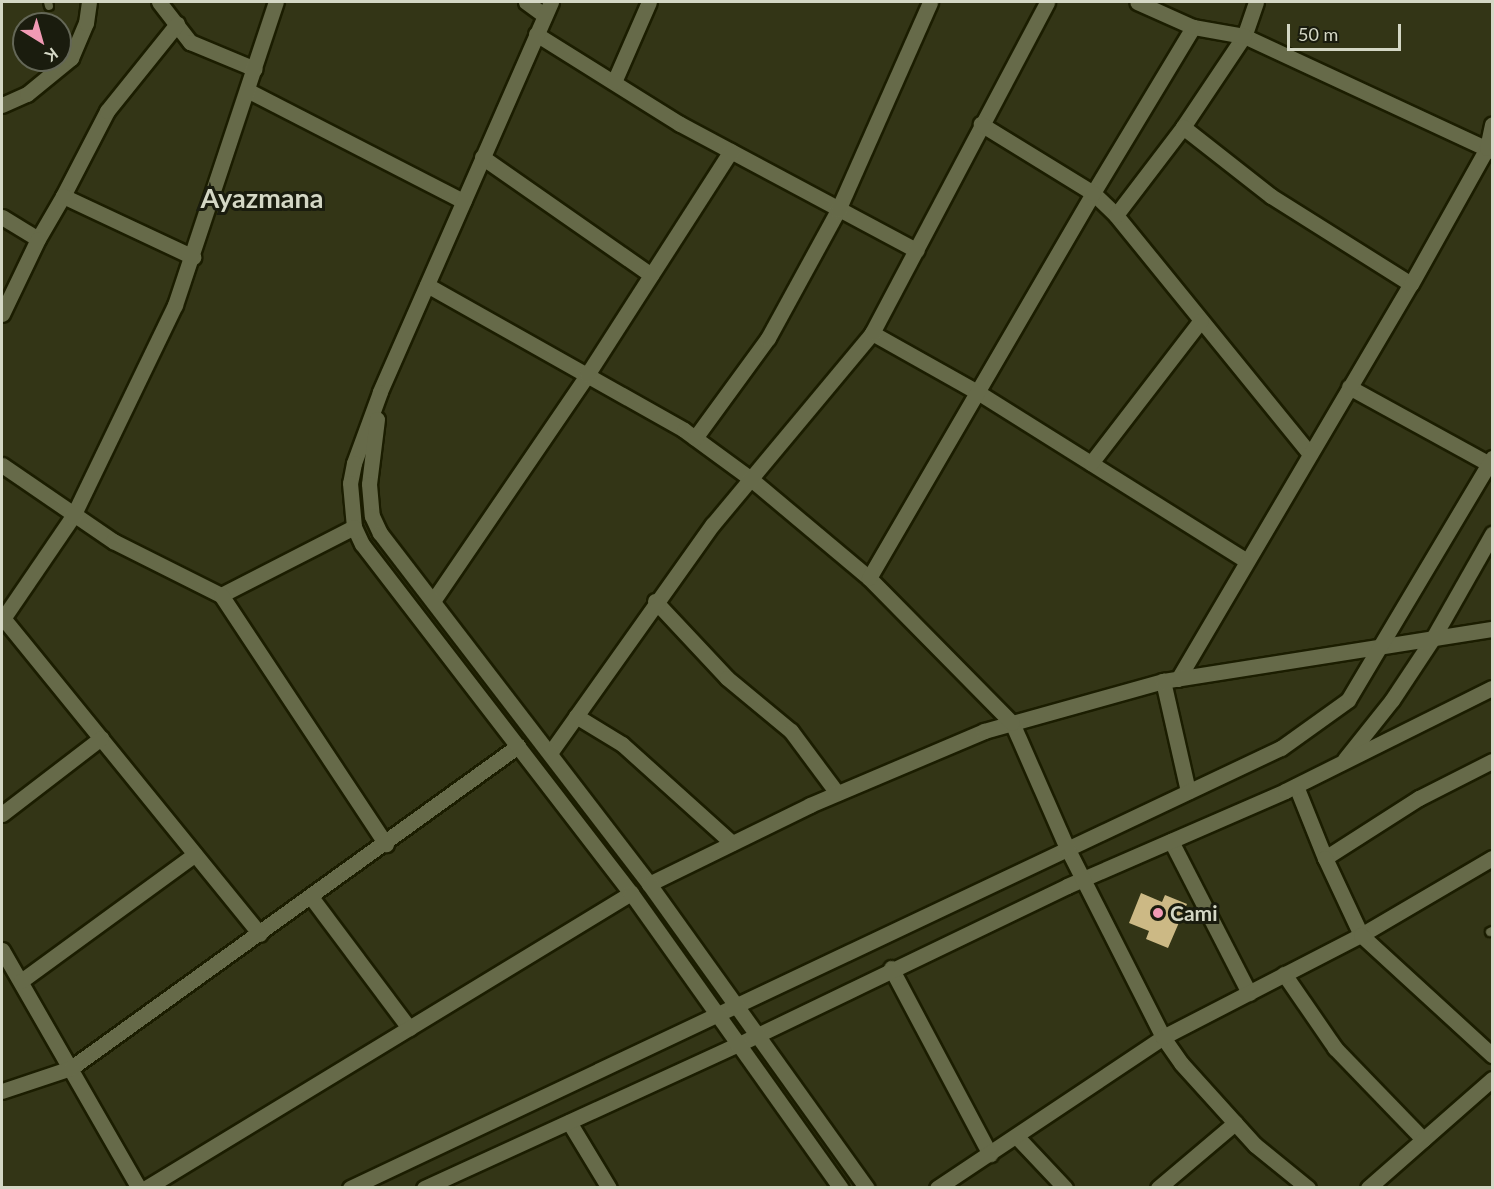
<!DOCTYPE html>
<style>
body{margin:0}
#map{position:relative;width:1494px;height:1189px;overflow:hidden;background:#333516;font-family:Lato,sans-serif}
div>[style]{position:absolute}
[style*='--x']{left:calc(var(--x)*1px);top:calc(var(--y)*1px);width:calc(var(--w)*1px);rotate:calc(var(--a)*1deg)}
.building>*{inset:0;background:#ccb985}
.roads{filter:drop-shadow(2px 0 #1b1d00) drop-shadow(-2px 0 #1b1d00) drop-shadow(0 2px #1b1d00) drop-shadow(0 -2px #1b1d00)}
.service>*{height:8px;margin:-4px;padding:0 4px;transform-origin:4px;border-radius:4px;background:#666a49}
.minor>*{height:15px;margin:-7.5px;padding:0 7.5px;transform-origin:7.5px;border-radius:7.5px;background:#666a49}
.tertiary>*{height:15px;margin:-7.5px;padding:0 7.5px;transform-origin:7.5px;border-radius:7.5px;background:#666a49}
.secondary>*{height:15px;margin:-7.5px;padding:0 7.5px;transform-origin:7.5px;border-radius:7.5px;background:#666a49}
.dots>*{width:16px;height:16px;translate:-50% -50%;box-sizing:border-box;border:3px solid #1a1c0e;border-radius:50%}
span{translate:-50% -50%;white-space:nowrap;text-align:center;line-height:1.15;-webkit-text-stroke:6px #1a1c0e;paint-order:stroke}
.poi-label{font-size:21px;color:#d4d7c5;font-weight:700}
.left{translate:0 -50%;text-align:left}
.district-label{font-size:27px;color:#d4d7c5;font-weight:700}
.frame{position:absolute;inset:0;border:3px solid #d4d7c5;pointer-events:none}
.north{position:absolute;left:12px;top:12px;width:60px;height:60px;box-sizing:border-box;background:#1a1c0e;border:2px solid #646757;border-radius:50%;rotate:143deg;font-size:16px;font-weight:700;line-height:24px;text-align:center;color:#d4d7c5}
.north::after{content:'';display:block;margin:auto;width:21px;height:27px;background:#f19ab4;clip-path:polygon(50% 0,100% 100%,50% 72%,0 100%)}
.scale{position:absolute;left:1287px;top:24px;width:114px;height:27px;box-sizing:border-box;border:3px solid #d4d7c5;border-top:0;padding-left:8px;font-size:18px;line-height:21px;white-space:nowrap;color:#d4d7c5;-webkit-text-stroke:4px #1a1c0e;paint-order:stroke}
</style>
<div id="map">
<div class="building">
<div style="clip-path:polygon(1141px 893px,1162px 902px,1165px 895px,1187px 904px,1168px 948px,1146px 939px,1149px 931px,1129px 923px)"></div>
</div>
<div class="roads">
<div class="service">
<div style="--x:48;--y:2;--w:4;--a:76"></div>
<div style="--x:1490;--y:932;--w:2;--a:-27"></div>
</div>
<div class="minor">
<div style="--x:159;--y:2;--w:51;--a:52.2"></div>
<div style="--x:190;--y:42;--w:70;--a:22.6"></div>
<div style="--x:526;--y:2;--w:22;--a:36"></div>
<div style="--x:1256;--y:2;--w:36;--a:109"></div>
<div style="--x:1244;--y:36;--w:273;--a:24.9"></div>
<div style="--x:536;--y:34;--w:170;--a:32"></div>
<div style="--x:680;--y:124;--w:268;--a:28.1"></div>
<div style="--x:614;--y:82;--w:87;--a:-66.4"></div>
<div style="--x:249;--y:91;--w:241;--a:27.2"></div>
<div style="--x:1183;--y:127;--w:110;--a:-56.2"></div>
<div style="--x:1244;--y:36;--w:52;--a:-170"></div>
<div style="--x:482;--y:157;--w:206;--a:34.9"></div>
<div style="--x:63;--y:196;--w:96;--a:-62.6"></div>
<div style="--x:107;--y:111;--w:112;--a:-51.2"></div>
<div style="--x:1116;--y:215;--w:32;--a:-136"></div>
<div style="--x:1093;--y:193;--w:194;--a:-58.9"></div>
<div style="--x:1193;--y:27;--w:61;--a:-155.9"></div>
<div style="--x:2;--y:217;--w:42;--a:31.4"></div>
<div style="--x:38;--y:239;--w:50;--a:-59.8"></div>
<div style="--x:63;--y:196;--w:144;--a:25.1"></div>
<div style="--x:427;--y:285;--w:295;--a:29.4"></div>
<div style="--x:684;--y:430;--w:83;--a:36.2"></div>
<div style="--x:751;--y:479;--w:154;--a:40"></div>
<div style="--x:2;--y:314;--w:83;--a:-64.4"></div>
<div style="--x:872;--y:333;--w:123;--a:29.3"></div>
<div style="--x:979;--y:393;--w:316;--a:32.1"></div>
<div style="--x:1349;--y:387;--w:160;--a:28.8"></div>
<div style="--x:695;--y:438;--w:124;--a:-53.9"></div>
<div style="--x:768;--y:338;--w:146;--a:-61.3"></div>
<div style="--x:838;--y:210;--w:227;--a:-66.1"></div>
<div style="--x:1310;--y:454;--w:308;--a:-129.1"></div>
<div style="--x:1116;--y:215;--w:111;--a:-52.7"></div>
<div style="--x:1183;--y:127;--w:112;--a:38.1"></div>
<div style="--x:1271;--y:196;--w:165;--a:32.2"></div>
<div style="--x:1091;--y:463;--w:180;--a:-52.4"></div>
<div style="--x:2;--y:465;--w:135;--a:34.4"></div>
<div style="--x:113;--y:541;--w:121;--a:26.6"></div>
<div style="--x:354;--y:527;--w:149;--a:152.9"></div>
<div style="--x:221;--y:595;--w:299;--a:56.5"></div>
<div style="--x:433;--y:601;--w:273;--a:-55.7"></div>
<div style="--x:587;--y:375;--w:266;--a:-57.3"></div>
<div style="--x:655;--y:601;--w:105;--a:46.9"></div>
<div style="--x:727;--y:678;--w:83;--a:39.6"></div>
<div style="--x:791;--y:731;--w:77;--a:53.4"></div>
<div style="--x:3;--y:618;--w:407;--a:50.9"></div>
<div style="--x:2;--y:620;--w:126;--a:-55.7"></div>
<div style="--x:73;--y:516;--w:234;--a:-64.2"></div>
<div style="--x:175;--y:305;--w:319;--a:-71.6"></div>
<div style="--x:1178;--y:679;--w:459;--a:-59.5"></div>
<div style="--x:1411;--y:284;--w:156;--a:-60.8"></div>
<div style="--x:1487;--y:148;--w:24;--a:-78"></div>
<div style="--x:1163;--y:681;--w:113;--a:77.2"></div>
<div style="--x:576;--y:716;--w:54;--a:31.3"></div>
<div style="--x:622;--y:744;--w:148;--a:42"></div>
<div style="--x:550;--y:753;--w:281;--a:-54.6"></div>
<div style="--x:713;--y:524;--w:249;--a:-50.2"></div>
<div style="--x:872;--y:333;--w:374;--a:-62.1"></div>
<div style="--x:1345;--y:759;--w:75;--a:-51.5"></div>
<div style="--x:1392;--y:700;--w:74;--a:-56.5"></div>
<div style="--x:1433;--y:638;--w:120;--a:-60.4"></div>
<div style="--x:1296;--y:786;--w:78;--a:68.1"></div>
<div style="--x:1325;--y:858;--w:112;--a:-32.6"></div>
<div style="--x:1419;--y:798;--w:82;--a:-26.9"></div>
<div style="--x:2;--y:814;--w:125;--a:-37.5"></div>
<div style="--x:1171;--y:841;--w:171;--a:62.8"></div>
<div style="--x:1325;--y:858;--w:85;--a:64.9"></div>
<div style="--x:1361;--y:935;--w:152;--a:-30.4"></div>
<div style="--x:649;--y:884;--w:179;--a:-26.1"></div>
<div style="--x:810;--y:805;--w:189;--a:-23"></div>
<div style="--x:984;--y:731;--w:186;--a:-15.6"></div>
<div style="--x:1163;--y:681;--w:333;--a:-9"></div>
<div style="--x:311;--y:897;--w:164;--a:53.2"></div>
<div style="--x:2;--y:950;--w:275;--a:60.1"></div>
<div style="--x:891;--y:968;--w:211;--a:62"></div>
<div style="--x:1284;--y:974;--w:90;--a:55.4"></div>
<div style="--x:1335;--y:1048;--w:127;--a:46"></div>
<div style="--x:21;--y:981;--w:215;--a:-36.1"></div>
<div style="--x:2;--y:1091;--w:73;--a:-18.4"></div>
<div style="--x:71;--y:1068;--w:551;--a:-35.77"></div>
<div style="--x:569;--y:1122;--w:77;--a:58.8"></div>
<div style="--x:1017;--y:1137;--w:70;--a:46.7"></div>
<div style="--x:146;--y:1188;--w:568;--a:-31.31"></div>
<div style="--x:350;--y:1188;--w:1030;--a:-25.3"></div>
<div style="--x:1281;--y:748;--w:82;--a:-35.6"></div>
<div style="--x:1348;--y:700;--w:282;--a:-59.2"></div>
<div style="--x:424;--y:1188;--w:344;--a:-24.6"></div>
<div style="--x:737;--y:1045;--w:366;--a:-25.7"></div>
<div style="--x:1067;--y:886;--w:238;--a:-23.5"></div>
<div style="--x:1285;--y:791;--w:231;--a:-26.5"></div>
<div style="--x:937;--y:1188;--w:272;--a:-33.7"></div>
<div style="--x:1163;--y:1037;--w:212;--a:-116.9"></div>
<div style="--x:1067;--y:848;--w:137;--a:-113.7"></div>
<div style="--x:1012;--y:723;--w:204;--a:-134.6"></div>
<div style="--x:869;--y:578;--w:445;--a:-59.8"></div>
<div style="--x:1093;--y:193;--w:132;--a:-148.4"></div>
<div style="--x:1158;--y:1188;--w:101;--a:-40.2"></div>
<div style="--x:1308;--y:1188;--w:68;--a:-140.9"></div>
<div style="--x:1255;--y:1145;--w:110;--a:-132.1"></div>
<div style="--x:1181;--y:1063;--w:32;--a:-125"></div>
<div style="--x:1163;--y:1037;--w:223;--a:-27.3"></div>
<div style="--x:1361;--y:935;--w:178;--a:42.5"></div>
<div style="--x:1368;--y:1188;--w:165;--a:-41.3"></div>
</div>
<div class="tertiary">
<div style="--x:2;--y:105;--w:27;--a:-24"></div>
<div style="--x:27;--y:94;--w:57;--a:-39.3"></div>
<div style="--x:71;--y:58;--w:38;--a:-67"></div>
<div style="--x:86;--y:23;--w:21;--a:-82"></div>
</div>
<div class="secondary">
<div style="--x:551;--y:2;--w:426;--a:113.7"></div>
<div style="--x:380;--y:392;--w:76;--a:110.1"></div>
<div style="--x:354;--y:463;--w:20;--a:101"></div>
<div style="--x:350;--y:483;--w:44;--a:84.8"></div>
<div style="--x:354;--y:527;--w:19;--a:65"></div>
<div style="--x:362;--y:544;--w:441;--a:52.4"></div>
<div style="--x:631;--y:893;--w:362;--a:54.6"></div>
<div style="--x:377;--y:419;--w:65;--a:97"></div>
<div style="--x:369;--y:484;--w:32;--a:85"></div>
<div style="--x:372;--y:516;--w:19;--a:65"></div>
<div style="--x:380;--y:533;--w:442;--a:52.5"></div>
<div style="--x:649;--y:884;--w:374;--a:54.4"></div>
</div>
</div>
<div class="dots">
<div style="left:1158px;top:913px;background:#f19ab4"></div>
</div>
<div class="poi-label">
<span class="left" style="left:1170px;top:913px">Cami</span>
</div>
<div class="district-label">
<span style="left:262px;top:198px">Ayazmana</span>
</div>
<div class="frame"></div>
<div class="north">K</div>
<div class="scale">50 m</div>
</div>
